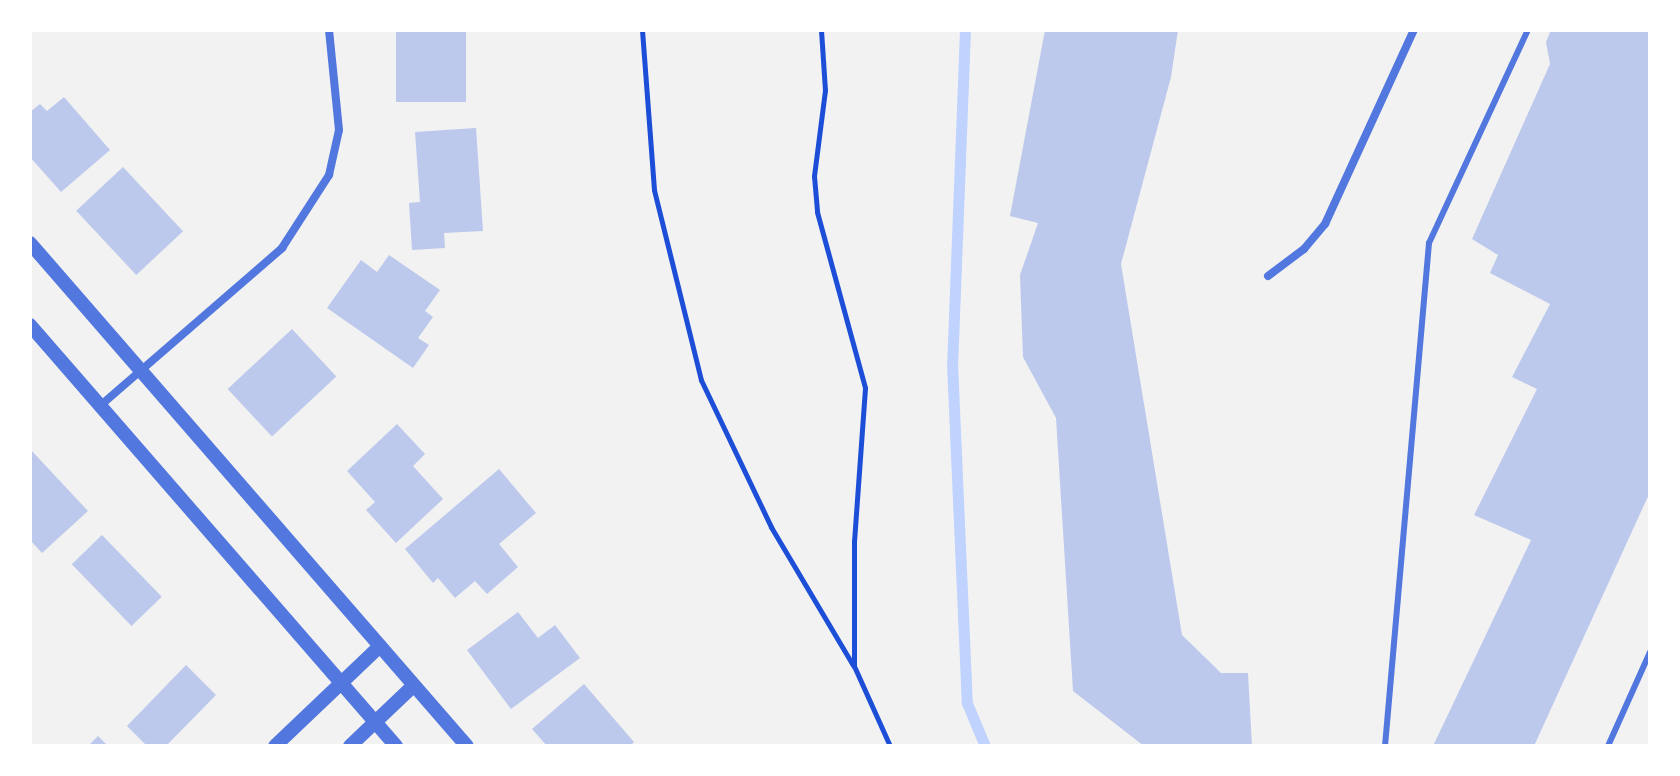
<!DOCTYPE html>
<style>
body{margin:0}
#map{position:relative;width:1680px;height:776px;overflow:hidden;background:#f2f2f2;font-family:Mulish,sans-serif}
div>[style]{position:absolute}
[style*='--x']{left:calc(var(--x)*1px);top:calc(var(--y)*1px);width:calc(var(--w)*1px);rotate:calc(var(--a)*1deg)}
.stream>*{height:11px;margin:-5.5px;padding:0 5.5px;transform-origin:5.5px;border-radius:5.5px;background:#bfd3fe}
.building>*{inset:0;background:#bdc9ec;transform-origin:0 0}
.path>*{height:5px;margin:-2.5px;padding:0 2.5px;transform-origin:2.5px;border-radius:2.5px;background:#1d4ed8}
.service>*{height:6px;margin:-3px;padding:0 3px;transform-origin:3px;border-radius:3px;background:#5277de}
.minor>*{height:8px;margin:-4px;padding:0 4px;transform-origin:4px;border-radius:4px;background:#5277de}
.tertiary>*{height:14px;margin:-7px;padding:0 7px;transform-origin:7px;border-radius:7px;background:#5277de}
span{translate:-50% -50%;white-space:nowrap;text-align:center;line-height:1.15;-webkit-text-stroke:6px #fff;paint-order:stroke}
.frame{position:absolute;inset:0;border:32px solid #fff;pointer-events:none}
</style>
<div id="map">
<div class="stream">
<div style="--x:965;--y:30;--w:333;--a:92.2"></div>
<div style="--x:952;--y:363;--w:340;--a:87.5"></div>
<div style="--x:967;--y:703;--w:47;--a:67.3"></div>
</div>
<div class="building">
<div style="left:396px;top:30px;width:70px;height:72px"></div>
<div style="clip-path:polygon(1045px 30px,1178px 30px,1171px 77px,1121px 264px,1182px 635px,1221px 673px,1248px 673px,1252px 746px,1144px 746px,1073px 691px,1056px 418px,1023px 357px,1020px 275px,1038px 223px,1010px 216px)"></div>
<div style="clip-path:polygon(1551px 30px,1650px 30px,1650px 492px,1534px 746px,1433px 746px,1531px 540px,1474px 515px,1537px 389px,1512px 377px,1550px 304px,1490px 273px,1498px 255px,1472px 239px,1550px 64px,1546px 42px)"></div>
<div style="clip-path:polygon(64px 97px,110px 150px,61px 192px,30px 157px,30px 112px,40px 104px,47px 111px)"></div>
<div style="clip-path:polygon(476px 128px,483px 231px,444px 233px,445px 248px,412px 250px,409px 203px,420px 202px,415px 132px)"></div>
<div style="left:123px;top:167px;width:88px;height:64px;rotate:47deg"></div>
<div style="clip-path:polygon(389px 255px,440px 290px,425px 311px,433px 317px,418px 338px,429px 345px,413px 368px,327px 308px,361px 260px,377px 272px)"></div>
<div style="left:292px;top:329px;width:65px;height:88px;rotate:47deg"></div>
<div style="clip-path:polygon(397px 424px,425px 454px,413px 466px,443px 499px,396px 543px,366px 510px,375px 502px,347px 471px)"></div>
<div style="clip-path:polygon(30px 449px,88px 511px,42px 553px,30px 540px)"></div>
<div style="clip-path:polygon(499px 469px,536px 513px,499px 544px,518px 567px,487px 594px,475px 581px,455px 598px,438px 578px,433px 583px,405px 549px)"></div>
<div style="left:102px;top:535px;width:86px;height:42px;rotate:46deg"></div>
<div style="clip-path:polygon(518px 612px,538px 638px,555px 625px,580px 658px,511px 709px,467px 650px)"></div>
<div style="clip-path:polygon(186px 665px,216px 695px,166px 746px,147px 746px,127px 726px)"></div>
<div style="clip-path:polygon(584px 684px,634px 742px,630px 746px,547px 746px,532px 729px)"></div>
<div style="clip-path:polygon(98px 736px,108px 746px,88px 746px)"></div>
</div>
<div class="path">
<div style="--x:642;--y:30;--w:160;--a:85.7"></div>
<div style="--x:654;--y:190;--w:196;--a:76.1"></div>
<div style="--x:701;--y:380;--w:163;--a:64.5"></div>
<div style="--x:771;--y:527;--w:161;--a:59.3"></div>
<div style="--x:821;--y:30;--w:60;--a:86.2"></div>
<div style="--x:825;--y:90;--w:87;--a:97.3"></div>
<div style="--x:814;--y:176;--w:36;--a:85"></div>
<div style="--x:817;--y:212;--w:182;--a:74.7"></div>
<div style="--x:865;--y:388;--w:153;--a:94.1"></div>
<div style="--x:854;--y:541;--w:125;--a:90"></div>
<div style="--x:854;--y:666;--w:88;--a:65.8"></div>
</div>
<div class="service">
<div style="--x:1385;--y:746;--w:505;--a:-85"></div>
<div style="--x:1429;--y:243;--w:235;--a:-65.1"></div>
<div style="--x:1608;--y:746;--w:103;--a:-65.9"></div>
</div>
<div class="minor">
<div style="--x:1268;--y:276;--w:45;--a:-36.9"></div>
<div style="--x:1304;--y:249;--w:33;--a:-50"></div>
<div style="--x:1325;--y:224;--w:213;--a:-65.4"></div>
<div style="--x:101;--y:405;--w:240;--a:-40.9"></div>
<div style="--x:282;--y:248;--w:87;--a:-57.2"></div>
<div style="--x:329;--y:175;--w:46;--a:-77.5"></div>
<div style="--x:339;--y:130;--w:100;--a:-95.7"></div>
</div>
<div class="tertiary">
<div style="--x:30;--y:243;--w:666;--a:49.02"></div>
<div style="--x:30;--y:325;--w:558;--a:49"></div>
<div style="--x:275;--y:746;--w:145;--a:-43.6"></div>
<div style="--x:350;--y:746;--w:88;--a:-43.6"></div>
</div>
<div class="frame"></div>
</div>
